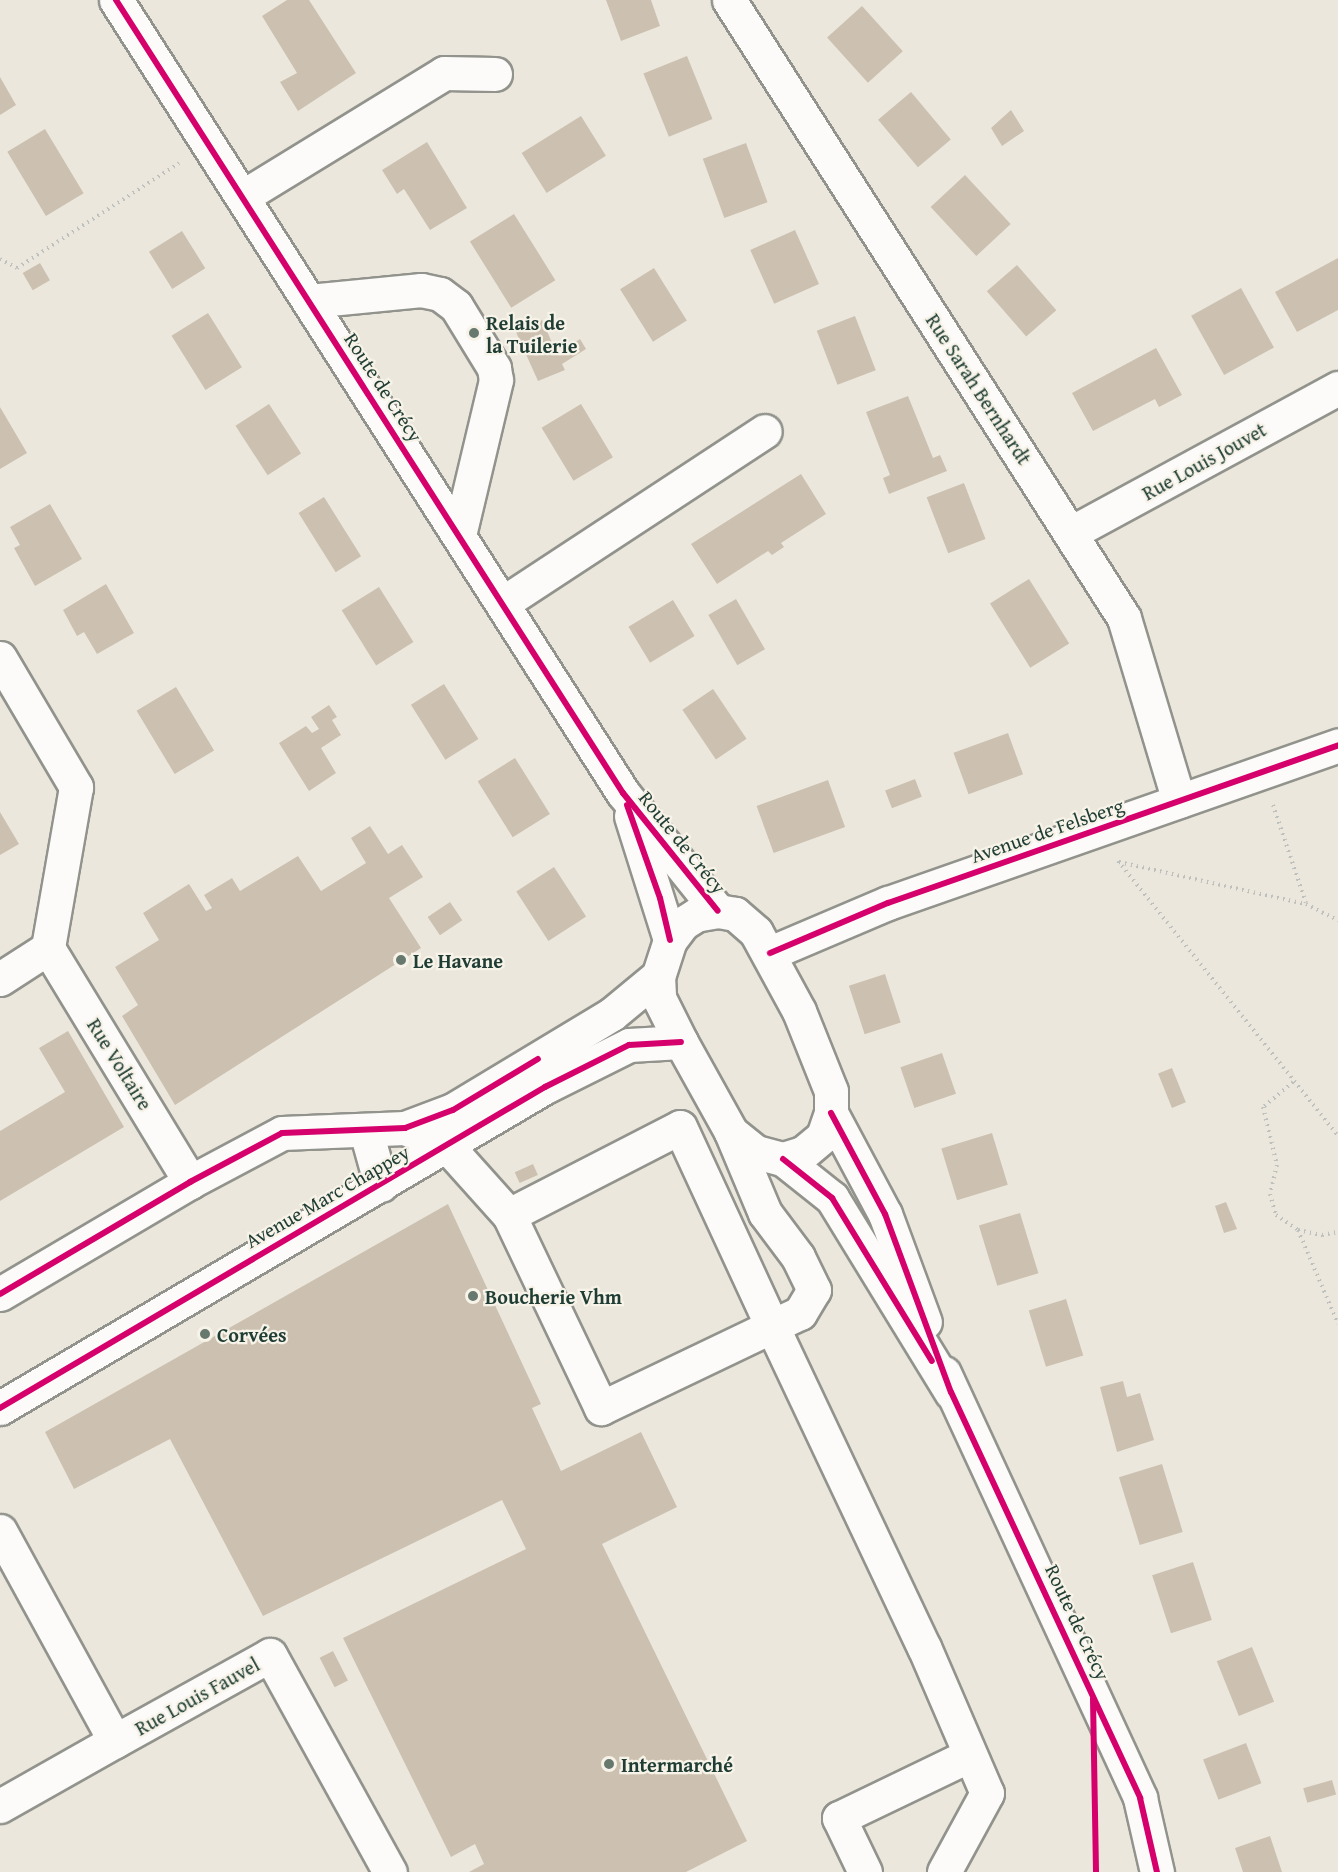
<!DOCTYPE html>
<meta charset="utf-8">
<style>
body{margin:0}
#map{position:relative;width:1338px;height:1872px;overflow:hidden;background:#ece7dc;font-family:"Gentium Book Plus",serif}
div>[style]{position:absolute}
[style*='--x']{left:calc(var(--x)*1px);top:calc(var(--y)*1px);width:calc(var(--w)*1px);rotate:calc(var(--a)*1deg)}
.building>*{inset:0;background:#ccc1b1;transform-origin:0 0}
.path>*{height:4px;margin-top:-2px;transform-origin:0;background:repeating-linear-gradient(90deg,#bdc0bd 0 1.5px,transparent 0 6px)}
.roads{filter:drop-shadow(2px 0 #91938c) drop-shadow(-2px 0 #91938c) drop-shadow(0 2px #91938c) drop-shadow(0 -2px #91938c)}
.minor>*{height:33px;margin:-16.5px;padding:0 16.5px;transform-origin:16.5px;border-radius:16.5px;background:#fcfbfa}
.major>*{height:33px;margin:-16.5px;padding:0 16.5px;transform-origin:16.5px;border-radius:16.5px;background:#fcfbfa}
.cycleway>*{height:6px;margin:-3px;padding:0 3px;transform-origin:3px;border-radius:3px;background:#d6006c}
.dots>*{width:16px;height:16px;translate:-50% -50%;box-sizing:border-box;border:3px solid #f7f3e8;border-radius:50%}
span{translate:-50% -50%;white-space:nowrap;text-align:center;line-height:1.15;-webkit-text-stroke:4.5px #f7f3e8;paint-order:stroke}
.poi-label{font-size:20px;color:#1f3d34;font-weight:700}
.left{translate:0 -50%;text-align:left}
.street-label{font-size:20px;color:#1f3d34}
</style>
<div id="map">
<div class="building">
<div style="clip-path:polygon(287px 0,309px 0,356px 73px,298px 111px,280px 82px,297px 73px,262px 16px)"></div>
<div style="clip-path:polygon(606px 0,651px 0,660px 26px,621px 41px)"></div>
<div style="left:862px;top:6px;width:61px;height:47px;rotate:48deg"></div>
<div style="left:687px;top:56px;width:68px;height:47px;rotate:68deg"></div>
<div style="clip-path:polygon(0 77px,16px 105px,0 115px)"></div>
<div style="left:911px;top:92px;width:62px;height:43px;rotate:50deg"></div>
<div style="clip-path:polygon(1011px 110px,1024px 131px,1002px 146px,991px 128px)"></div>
<div style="left:581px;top:116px;width:47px;height:70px;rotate:58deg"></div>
<div style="left:45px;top:129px;width:75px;height:44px;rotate:59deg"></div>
<div style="clip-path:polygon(427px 142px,467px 208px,430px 230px,404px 189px,397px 194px,382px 170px)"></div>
<div style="left:746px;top:143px;width:63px;height:46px;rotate:70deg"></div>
<div style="left:965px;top:175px;width:67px;height:47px;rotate:47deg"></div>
<div style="left:514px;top:214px;width:78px;height:52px;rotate:58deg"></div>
<div style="left:795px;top:230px;width:59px;height:49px;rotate:66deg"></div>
<div style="left:182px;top:231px;width:44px;height:39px;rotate:58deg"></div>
<div style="clip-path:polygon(1338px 258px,1338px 310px,1297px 332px,1275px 292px)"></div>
<div style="left:40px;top:263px;width:20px;height:20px;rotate:60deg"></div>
<div style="left:1017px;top:265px;width:60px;height:40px;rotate:49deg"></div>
<div style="left:654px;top:268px;width:62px;height:40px;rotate:58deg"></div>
<div style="left:1241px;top:288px;width:68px;height:57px;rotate:61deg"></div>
<div style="left:208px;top:313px;width:64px;height:43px;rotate:58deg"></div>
<div style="left:855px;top:316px;width:58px;height:41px;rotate:69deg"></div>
<div style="clip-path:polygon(542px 320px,557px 354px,580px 339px,586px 349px,562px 364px,565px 370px,538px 381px,516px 332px)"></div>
<div style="clip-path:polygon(1156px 348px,1182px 395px,1159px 407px,1155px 399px,1093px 431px,1072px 393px)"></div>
<div style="clip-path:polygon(908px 396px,933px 458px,940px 455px,947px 471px,889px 494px,883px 478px,890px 475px,866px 412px)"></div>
<div style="left:269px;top:404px;width:59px;height:40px;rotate:57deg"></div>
<div style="left:581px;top:404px;width:62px;height:46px;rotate:59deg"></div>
<div style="clip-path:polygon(0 407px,27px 453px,0 469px)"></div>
<div style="clip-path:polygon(801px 474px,826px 514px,781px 543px,784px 547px,772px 555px,768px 551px,717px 584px,691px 544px)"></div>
<div style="left:964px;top:483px;width:60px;height:40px;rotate:69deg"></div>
<div style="left:324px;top:497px;width:70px;height:30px;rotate:58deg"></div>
<div style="clip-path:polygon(50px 504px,82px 559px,35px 586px,14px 548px,20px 545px,10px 527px)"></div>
<div style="left:1029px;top:579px;width:76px;height:46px;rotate:58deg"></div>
<div style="clip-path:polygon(106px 584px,134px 633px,97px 654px,84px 632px,77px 636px,63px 610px)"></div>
<div style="left:379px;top:587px;width:65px;height:44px;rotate:58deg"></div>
<div style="left:736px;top:599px;width:58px;height:32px;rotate:60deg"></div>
<div style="left:673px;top:600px;width:42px;height:52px;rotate:59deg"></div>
<div style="left:444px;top:684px;width:65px;height:39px;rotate:58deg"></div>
<div style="left:176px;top:687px;width:74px;height:46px;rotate:59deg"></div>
<div style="left:713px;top:689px;width:60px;height:37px;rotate:56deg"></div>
<div style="clip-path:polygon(329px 705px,337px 717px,332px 720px,341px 735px,321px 748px,336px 773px,309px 791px,279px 743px,306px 726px,312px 733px,319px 729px,311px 717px)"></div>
<div style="left:1008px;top:733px;width:44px;height:58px;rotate:70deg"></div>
<div style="left:515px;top:758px;width:66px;height:44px;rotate:58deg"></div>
<div style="left:915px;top:779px;width:19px;height:32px;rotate:69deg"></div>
<div style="left:828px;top:780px;width:50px;height:76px;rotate:70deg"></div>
<div style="clip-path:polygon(0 812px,19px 844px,0 855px)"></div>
<div style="clip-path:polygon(370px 826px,388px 854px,402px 845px,423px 877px,389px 898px,421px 948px,175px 1105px,122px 1016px,138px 1005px,115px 967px,159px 940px,143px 913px,189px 884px,206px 911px,212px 908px,204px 895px,232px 878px,240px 891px,298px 856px,321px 891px,366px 863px,351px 838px)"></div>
<div style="left:554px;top:867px;width:59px;height:45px;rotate:57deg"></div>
<div style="left:450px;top:902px;width:22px;height:27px;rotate:56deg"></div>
<div style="left:885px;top:974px;width:51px;height:38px;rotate:72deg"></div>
<div style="clip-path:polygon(68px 1031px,124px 1127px,0 1201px,0 1131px,65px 1092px,39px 1048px)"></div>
<div style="left:942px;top:1053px;width:43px;height:44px;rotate:71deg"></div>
<div style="left:1172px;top:1068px;width:37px;height:15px;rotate:68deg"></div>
<div style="left:992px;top:1133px;width:54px;height:53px;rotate:73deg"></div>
<div style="left:533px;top:1164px;width:12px;height:20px;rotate:66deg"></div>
<div style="clip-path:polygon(1226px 1202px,1237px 1229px,1224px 1233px,1215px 1206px)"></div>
<div style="clip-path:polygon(448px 1204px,541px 1404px,532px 1408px,561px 1471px,641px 1432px,677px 1507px,602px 1544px,747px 1841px,686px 1872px,469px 1872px,484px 1864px,475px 1844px,451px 1857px,343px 1638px,526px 1549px,502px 1500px,263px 1616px,170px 1439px,74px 1489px,45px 1432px)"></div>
<div style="left:1020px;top:1213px;width:63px;height:43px;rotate:73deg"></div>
<div style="left:1066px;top:1299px;width:59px;height:39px;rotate:73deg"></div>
<div style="clip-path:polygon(1123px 1381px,1127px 1397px,1140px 1393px,1154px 1440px,1117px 1452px,1100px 1387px)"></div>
<div style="left:1162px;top:1464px;width:71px;height:45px;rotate:73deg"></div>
<div style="left:1193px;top:1562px;width:61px;height:43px;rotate:72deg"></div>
<div style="left:1252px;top:1647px;width:59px;height:38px;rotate:68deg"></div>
<div style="left:333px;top:1651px;width:33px;height:15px;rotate:63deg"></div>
<div style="left:1246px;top:1743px;width:43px;height:46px;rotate:69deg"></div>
<div style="left:1332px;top:1780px;width:15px;height:30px;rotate:74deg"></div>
<div style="clip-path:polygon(1270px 1836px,1282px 1872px,1243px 1872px,1235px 1848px)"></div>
</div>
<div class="path">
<div style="--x:0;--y:259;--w:19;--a:28"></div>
<div style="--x:17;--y:268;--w:193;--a:-32.9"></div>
<div style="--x:1273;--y:805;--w:103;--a:71.4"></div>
<div style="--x:1118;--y:861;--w:352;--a:51.3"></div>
<div style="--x:1119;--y:862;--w:192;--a:12.7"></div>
<div style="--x:1306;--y:904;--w:36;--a:27"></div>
<div style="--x:1293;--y:1082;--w:39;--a:140"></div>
<div style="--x:1263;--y:1107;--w:60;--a:76.4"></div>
<div style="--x:1277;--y:1165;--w:30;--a:104"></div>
<div style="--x:1270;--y:1194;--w:22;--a:74"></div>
<div style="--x:1276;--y:1215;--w:27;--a:34"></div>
<div style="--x:1298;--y:1230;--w:25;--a:12"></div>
<div style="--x:1322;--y:1235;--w:16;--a:-11"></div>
<div style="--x:1298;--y:1230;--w:102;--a:66.9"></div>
</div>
<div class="roads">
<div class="minor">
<div style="--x:729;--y:0;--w:733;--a:57.41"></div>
<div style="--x:1124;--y:618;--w:191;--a:73.3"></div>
<div style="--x:242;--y:197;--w:237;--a:-31.5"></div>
<div style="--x:444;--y:73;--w:51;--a:1.1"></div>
<div style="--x:309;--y:301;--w:113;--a:-5.6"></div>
<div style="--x:421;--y:290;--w:19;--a:12"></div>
<div style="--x:440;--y:294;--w:20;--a:37"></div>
<div style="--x:456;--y:306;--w:73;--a:58.5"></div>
<div style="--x:494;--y:368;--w:12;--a:81"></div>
<div style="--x:496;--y:380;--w:159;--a:103.4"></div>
<div style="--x:1071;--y:533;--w:304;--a:-28.5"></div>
<div style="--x:503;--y:603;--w:313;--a:-33.3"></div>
<div style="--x:0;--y:658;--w:150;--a:59.5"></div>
<div style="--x:76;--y:787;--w:163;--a:99.9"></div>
<div style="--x:48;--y:948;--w:57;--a:147.1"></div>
<div style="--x:48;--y:948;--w:274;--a:58.7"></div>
<div style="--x:770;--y:953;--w:128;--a:-23"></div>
<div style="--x:888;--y:903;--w:477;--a:-19.3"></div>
<div style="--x:405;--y:1128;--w:46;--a:23.2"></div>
<div style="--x:447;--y:1146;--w:93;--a:48.1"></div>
<div style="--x:509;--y:1215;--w:214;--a:64.5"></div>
<div style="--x:601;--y:1408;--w:190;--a:-25.6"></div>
<div style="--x:772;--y:1326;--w:355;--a:64.7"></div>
<div style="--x:924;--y:1647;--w:159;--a:66.7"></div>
<div style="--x:987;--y:1793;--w:90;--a:118.6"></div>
<div style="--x:366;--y:1131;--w:56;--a:74.5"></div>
<div style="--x:509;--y:1215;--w:192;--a:-27.2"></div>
<div style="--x:680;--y:1127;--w:219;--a:65.2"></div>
<div style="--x:772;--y:1326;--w:31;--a:-25"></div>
<div style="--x:800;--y:1313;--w:27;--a:-59"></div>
<div style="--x:814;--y:1290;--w:37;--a:-116"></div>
<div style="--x:798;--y:1257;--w:55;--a:-126.9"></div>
<div style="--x:765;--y:1213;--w:88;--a:-112.8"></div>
<div style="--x:0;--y:1294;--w:221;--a:-30.5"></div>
<div style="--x:190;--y:1182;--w:104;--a:-28"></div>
<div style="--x:282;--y:1133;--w:123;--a:-2.3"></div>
<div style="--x:405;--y:1128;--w:51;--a:-20.6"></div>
<div style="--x:453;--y:1110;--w:186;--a:-31.1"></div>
<div style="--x:612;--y:1014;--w:60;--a:-39.6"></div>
<div style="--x:0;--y:1408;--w:633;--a:-30.5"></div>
<div style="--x:545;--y:1087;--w:94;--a:-26.6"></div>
<div style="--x:629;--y:1045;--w:52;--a:-3.3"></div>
<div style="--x:0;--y:1531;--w:239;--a:61.3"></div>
<div style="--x:115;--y:1741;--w:177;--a:-29"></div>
<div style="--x:270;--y:1655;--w:248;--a:61.1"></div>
<div style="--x:0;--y:1806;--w:132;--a:-29.5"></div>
<div style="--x:865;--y:1872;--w:60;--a:-115.7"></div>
<div style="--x:839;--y:1818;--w:145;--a:-25.7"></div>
</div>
<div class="major">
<div style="--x:116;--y:0;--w:941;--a:57.41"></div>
<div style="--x:623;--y:793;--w:151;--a:51.2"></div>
<div style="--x:631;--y:816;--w:130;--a:72.5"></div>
<div style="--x:831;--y:1113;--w:115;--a:61.9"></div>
<div style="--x:885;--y:1214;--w:115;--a:69.7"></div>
<div style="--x:783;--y:1159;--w:21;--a:-17"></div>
<div style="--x:803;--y:1153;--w:26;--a:-40"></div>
<div style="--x:823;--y:1136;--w:24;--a:-71"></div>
<div style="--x:831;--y:1113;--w:22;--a:-90"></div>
<div style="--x:831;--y:1091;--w:86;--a:-111.8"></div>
<div style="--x:799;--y:1011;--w:90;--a:-118.6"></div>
<div style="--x:756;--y:932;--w:28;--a:-139"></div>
<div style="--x:735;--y:914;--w:17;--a:-170"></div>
<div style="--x:718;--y:911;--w:22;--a:170"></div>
<div style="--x:696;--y:915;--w:15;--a:148"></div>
<div style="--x:683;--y:923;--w:21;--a:127"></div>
<div style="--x:670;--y:940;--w:38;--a:108"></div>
<div style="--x:658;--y:976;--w:22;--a:87"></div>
<div style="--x:659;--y:998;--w:49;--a:63.4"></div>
<div style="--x:681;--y:1042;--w:103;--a:60.9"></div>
<div style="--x:731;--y:1132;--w:32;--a:39"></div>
<div style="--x:756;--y:1152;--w:28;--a:15"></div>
<div style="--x:783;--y:1159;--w:63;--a:38.5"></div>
<div style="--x:832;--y:1198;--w:228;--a:58.5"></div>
<div style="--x:944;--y:1373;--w:468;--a:65.2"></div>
<div style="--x:1140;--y:1798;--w:76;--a:77.1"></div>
</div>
</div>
<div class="cycleway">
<div style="--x:116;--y:0;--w:941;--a:57.41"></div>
<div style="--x:623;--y:793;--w:151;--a:51.2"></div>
<div style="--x:627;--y:805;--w:99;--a:70.5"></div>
<div style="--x:660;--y:898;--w:43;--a:76.6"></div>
<div style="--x:770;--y:953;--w:128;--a:-23"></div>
<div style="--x:888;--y:903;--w:477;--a:-19.3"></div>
<div style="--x:831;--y:1113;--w:115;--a:61.9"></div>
<div style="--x:885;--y:1214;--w:190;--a:69.7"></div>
<div style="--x:951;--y:1392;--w:448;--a:65"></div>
<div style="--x:1140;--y:1798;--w:76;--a:77.1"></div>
<div style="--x:783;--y:1159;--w:63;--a:38.5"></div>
<div style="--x:832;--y:1198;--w:191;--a:58.5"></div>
<div style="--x:0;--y:1294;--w:221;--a:-30.5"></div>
<div style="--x:190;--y:1182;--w:104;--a:-28"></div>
<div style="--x:282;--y:1133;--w:123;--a:-2.3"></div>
<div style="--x:405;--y:1128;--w:51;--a:-20.6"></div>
<div style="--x:453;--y:1110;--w:99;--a:-31"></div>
<div style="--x:0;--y:1408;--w:633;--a:-30.5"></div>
<div style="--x:545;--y:1087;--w:94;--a:-26.6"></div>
<div style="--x:629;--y:1045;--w:52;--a:-3.3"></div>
<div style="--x:1093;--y:1699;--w:173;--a:89"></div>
</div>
<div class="dots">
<div style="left:474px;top:333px;background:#67786f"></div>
<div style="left:401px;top:960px;background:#67786f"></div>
<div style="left:473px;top:1296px;background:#67786f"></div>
<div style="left:205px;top:1334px;background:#67786f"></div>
<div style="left:609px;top:1764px;background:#67786f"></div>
</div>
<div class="poi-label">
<span class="left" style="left:486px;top:334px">Relais de<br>la Tuilerie</span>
<span class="left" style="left:413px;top:960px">Le Havane</span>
<span class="left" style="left:485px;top:1296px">Boucherie Vhm</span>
<span class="left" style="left:217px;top:1334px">Corvées</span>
<span class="left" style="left:621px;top:1764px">Intermarché</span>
</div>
<div class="street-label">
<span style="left:384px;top:387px;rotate:57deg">Route de Crécy</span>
<span style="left:979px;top:389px;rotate:57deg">Rue Sarah Bernhardt</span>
<span style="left:1204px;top:461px;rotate:-29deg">Rue Louis Jouvet</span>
<span style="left:1047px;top:830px;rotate:-19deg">Avenue de Felsberg</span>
<span style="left:683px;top:842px;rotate:51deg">Route de Crécy</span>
<span style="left:120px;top:1064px;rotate:58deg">Rue Voltaire</span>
<span style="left:327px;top:1196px;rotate:-30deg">Avenue Marc Chappey</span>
<span style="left:1078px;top:1622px;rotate:65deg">Route de Crécy</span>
<span style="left:197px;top:1696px;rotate:-29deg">Rue Louis Fauvel</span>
</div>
</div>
